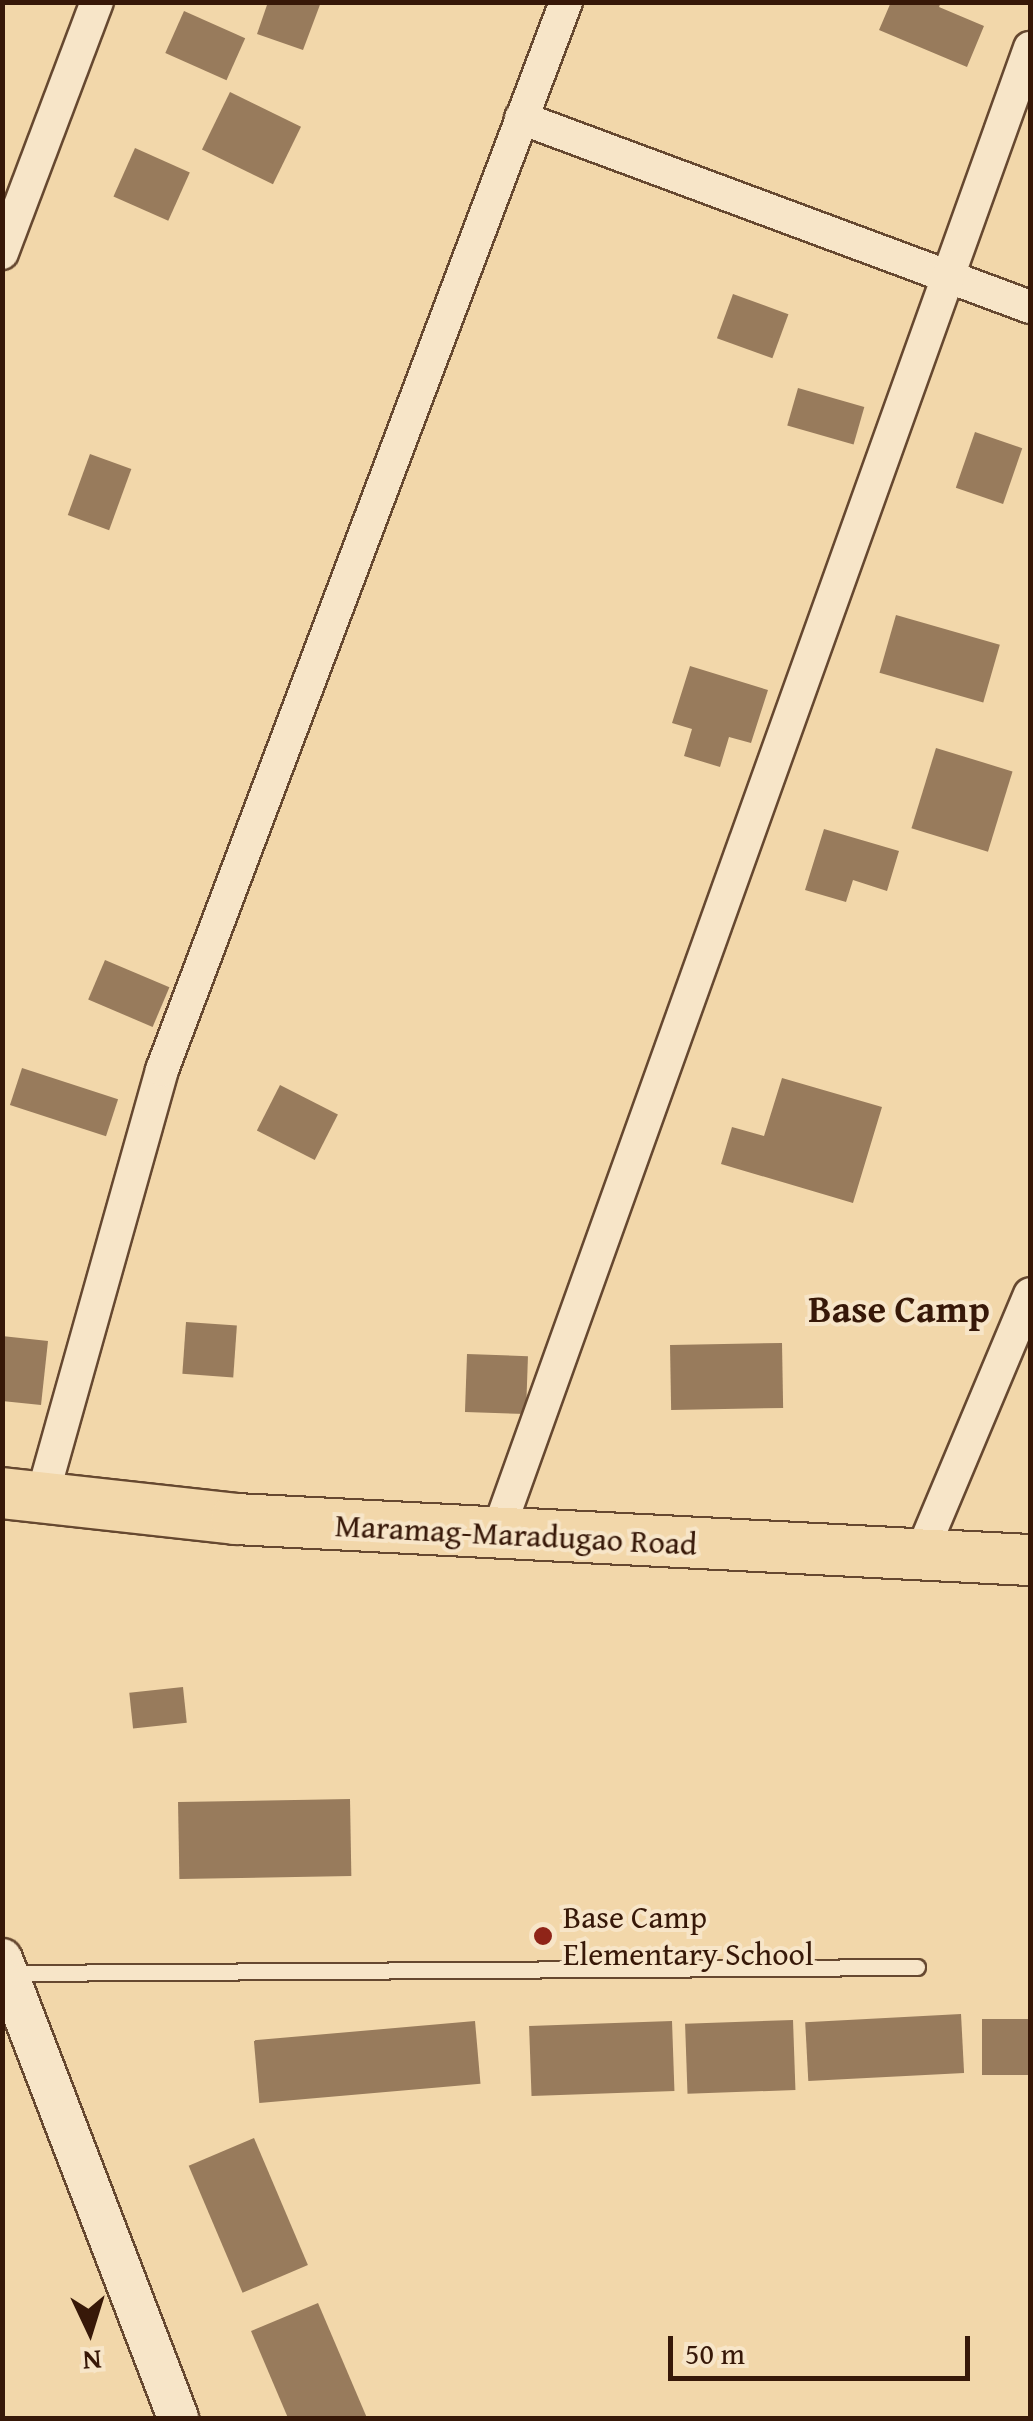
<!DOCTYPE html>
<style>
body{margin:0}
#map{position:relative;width:1033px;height:2421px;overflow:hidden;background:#f2d7aa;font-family:"Gentium Book Plus",serif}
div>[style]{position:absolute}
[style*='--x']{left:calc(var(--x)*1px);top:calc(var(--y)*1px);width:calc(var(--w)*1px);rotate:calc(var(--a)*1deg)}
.building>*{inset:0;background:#987b5c;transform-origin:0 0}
.roads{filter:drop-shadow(2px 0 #664830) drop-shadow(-2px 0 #664830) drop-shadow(0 2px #664830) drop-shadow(0 -2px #664830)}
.service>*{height:15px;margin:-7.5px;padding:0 7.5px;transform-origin:7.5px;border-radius:7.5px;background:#f7e5c8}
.minor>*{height:32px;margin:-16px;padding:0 16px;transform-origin:16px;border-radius:16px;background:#f7e5c8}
.tertiary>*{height:40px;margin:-20px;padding:0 20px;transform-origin:20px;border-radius:20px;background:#f7e5c8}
.primary>*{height:50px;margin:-25px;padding:0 25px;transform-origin:25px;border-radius:25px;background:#f2d7aa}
.dots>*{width:28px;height:28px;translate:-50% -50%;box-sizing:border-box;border:5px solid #f7e5c8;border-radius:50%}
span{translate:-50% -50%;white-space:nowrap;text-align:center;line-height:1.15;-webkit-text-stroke:8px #f7e5c8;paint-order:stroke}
.street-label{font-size:32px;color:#371808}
.poi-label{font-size:32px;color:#371808}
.left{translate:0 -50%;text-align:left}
.quarter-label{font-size:38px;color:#371808;font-weight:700}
.frame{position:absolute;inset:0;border:5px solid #371808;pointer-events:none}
.north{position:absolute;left:40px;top:2281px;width:100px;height:100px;-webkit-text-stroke:8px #f7e5c8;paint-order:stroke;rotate:176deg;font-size:28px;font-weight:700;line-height:40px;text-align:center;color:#371808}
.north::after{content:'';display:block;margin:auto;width:35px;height:45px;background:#371808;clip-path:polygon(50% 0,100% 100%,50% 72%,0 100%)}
.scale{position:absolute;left:668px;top:2336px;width:302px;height:45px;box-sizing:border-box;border:5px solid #371808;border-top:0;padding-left:12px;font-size:30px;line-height:35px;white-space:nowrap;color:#371808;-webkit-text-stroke:8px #f7e5c8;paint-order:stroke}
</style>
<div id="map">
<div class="building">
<div style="clip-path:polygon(268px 2px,321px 2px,303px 50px,257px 34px)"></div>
<div style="clip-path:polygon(891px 2px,941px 2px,939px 7px,984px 26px,967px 67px,879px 30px)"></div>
<div style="left:184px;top:11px;width:67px;height:46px;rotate:24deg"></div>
<div style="left:230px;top:92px;width:79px;height:64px;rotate:26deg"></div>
<div style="left:135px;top:148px;width:60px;height:53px;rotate:24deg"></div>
<div style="left:733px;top:294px;width:59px;height:47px;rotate:20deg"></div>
<div style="left:798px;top:388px;width:69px;height:39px;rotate:16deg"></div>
<div style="left:975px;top:432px;width:50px;height:59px;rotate:19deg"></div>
<div style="left:90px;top:454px;width:44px;height:65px;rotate:20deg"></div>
<div style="left:896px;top:615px;width:108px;height:60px;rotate:16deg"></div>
<div style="clip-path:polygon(690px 666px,768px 690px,751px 743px,729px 737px,720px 767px,684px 756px,692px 729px,672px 723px)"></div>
<div style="left:936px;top:748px;width:80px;height:84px;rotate:17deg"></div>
<div style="clip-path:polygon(824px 829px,899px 851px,887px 891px,853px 880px,846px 902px,805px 890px)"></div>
<div style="left:105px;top:960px;width:70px;height:43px;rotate:23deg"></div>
<div style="left:22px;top:1068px;width:101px;height:39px;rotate:18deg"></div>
<div style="clip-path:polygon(782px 1078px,882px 1107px,853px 1203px,721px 1164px,732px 1127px,764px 1136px)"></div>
<div style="left:280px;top:1085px;width:65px;height:51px;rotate:27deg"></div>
<div style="left:186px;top:1322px;width:51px;height:52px;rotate:4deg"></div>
<div style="clip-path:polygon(2px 1336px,48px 1341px,41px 1405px,2px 1401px)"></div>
<div style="left:782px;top:1343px;width:65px;height:112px;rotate:89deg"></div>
<div style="left:467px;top:1354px;width:61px;height:58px;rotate:2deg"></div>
<div style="left:183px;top:1687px;width:36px;height:54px;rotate:84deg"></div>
<div style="left:350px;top:1799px;width:77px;height:172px;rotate:89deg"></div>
<div style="left:961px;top:2014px;width:59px;height:156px;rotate:87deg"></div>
<div style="left:1030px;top:2019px;width:56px;height:48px;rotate:90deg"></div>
<div style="left:793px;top:2020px;width:70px;height:108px;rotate:88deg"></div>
<div style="left:475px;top:2021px;width:63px;height:222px;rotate:85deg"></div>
<div style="left:672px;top:2021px;width:70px;height:143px;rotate:88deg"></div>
<div style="left:254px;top:2138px;width:138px;height:71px;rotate:67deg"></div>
<div style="clip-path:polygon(318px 2303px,367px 2418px,288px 2418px,251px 2331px)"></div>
</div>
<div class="roads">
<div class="service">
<div style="--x:12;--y:1973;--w:905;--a:-0.38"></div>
</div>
<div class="minor">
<div style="--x:521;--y:118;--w:543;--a:20.37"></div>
<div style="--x:2;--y:253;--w:268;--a:-69.3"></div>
<div style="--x:42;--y:1497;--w:444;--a:-74.3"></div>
<div style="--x:162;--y:1070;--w:1142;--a:-69.28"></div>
<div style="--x:497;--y:1534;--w:1579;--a:-70.27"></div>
<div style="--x:920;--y:1556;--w:284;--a:-67.2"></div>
</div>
<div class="tertiary">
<div style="--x:2;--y:1959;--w:492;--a:69"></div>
</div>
<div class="primary">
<div style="--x:2;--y:1493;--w:235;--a:6.3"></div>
<div style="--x:236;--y:1519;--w:795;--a:2.96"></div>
</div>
</div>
<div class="dots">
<div style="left:543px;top:1936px;background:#8f2418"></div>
</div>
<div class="street-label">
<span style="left:516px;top:1535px;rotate:3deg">Maramag-Maradugao Road</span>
</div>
<div class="poi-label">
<span class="left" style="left:563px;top:1936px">Base Camp<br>Elementary School</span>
</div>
<div class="quarter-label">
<span style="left:899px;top:1309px">Base Camp</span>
</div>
<div class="frame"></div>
<div class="north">N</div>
<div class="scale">50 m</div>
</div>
